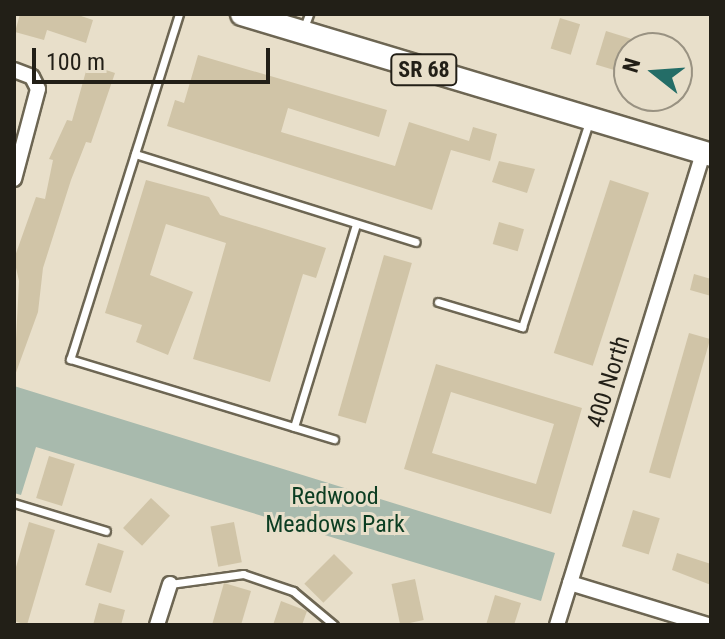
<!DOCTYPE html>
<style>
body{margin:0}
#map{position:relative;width:725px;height:639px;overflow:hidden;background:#e8dfca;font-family:"Roboto Condensed",sans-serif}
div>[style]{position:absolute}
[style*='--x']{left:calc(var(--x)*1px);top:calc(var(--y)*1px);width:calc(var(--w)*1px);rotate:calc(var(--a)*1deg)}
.green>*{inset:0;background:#a8baad}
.building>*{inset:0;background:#d0c4a7;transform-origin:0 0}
.roads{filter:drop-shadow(2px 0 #6d6653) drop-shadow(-2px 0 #6d6653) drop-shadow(0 2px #6d6653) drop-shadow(0 -2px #6d6653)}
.service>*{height:7px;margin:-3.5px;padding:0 3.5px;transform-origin:3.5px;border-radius:3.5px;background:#fff}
.minor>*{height:14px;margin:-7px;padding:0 7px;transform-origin:7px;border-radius:7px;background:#fff}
.primary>*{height:22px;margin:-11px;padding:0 11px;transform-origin:11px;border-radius:11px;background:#fff}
span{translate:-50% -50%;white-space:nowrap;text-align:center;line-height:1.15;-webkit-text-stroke:6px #e8dfca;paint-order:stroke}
.shield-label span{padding:2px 6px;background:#e8dfca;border:2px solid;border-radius:6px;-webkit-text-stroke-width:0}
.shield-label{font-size:22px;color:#221f17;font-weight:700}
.street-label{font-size:24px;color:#221f17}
.park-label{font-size:24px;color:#0c3d22}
.frame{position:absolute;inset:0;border:16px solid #221f17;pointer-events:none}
.north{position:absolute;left:613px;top:32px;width:80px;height:80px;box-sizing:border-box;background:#e8dfca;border:2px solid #999282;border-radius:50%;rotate:287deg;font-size:22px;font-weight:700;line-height:32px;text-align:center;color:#221f17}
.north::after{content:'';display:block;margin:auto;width:28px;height:36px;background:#246d67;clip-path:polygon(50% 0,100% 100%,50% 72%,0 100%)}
.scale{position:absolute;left:32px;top:48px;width:238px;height:36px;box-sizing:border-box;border:4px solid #221f17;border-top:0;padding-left:10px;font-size:24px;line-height:28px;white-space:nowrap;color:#221f17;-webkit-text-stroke:6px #e8dfca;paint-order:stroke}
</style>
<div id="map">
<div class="green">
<div style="clip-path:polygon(14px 386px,555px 553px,541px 601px,36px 447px,21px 495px,14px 493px)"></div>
</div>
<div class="building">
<div style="clip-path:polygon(20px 14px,75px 14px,93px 20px,86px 43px,47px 30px,44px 40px,15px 32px)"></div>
<div style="left:560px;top:18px;width:21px;height:32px;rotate:17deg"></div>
<div style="left:606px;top:31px;width:27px;height:35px;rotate:17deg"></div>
<div style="clip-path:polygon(198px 55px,387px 110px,379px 137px,288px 108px,281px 132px,395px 166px,409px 122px,469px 141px,473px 127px,497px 134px,490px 161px,451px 150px,432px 210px,167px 126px,175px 100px,184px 103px)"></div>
<div style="clip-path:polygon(88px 64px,115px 73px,91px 143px,86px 142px,71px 180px,43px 268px,38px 312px,14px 378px,19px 281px,14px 259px,36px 197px,45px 199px,53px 160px,49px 159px,67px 120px,72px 121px)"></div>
<div style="clip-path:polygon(499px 161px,535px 169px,527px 193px,492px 182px)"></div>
<div style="clip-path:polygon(146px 180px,209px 197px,220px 215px,326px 248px,316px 278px,303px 274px,270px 382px,193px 359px,226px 243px,166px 224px,150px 275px,193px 292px,168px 355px,136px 342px,142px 325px,105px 313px)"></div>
<div style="left:610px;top:180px;width:41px;height:182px;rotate:18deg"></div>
<div style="left:499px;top:222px;width:26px;height:23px;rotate:16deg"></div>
<div style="left:384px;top:255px;width:29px;height:167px;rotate:16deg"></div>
<div style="clip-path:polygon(694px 274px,711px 279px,711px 296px,690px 290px)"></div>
<div style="left:689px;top:333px;width:22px;height:145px;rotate:16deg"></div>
<div style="clip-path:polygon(evenodd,436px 364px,582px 408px,551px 514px,404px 469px,436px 364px,451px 392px,554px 424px,536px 484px,432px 453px,451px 392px)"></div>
<div style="left:49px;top:456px;width:27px;height:44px;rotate:17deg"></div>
<div style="left:151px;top:498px;width:26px;height:41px;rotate:43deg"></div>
<div style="left:633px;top:510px;width:28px;height:38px;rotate:17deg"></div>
<div style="clip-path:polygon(29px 522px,55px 530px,27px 625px,14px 621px,14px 574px)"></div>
<div style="left:234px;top:522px;width:41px;height:24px;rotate:79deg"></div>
<div style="left:98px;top:543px;width:27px;height:44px;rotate:17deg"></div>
<div style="clip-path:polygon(677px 553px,711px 564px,711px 585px,672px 570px)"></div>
<div style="left:334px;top:554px;width:27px;height:42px;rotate:45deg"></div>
<div style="left:415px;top:579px;width:42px;height:24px;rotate:78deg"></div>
<div style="clip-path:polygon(224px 583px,251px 591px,241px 625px,212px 625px)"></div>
<div style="clip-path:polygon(495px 595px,521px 603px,514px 625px,486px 625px)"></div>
<div style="clip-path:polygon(281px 601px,307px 611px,302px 625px,273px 625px)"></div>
<div style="clip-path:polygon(99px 603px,125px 610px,121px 625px,93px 625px)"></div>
</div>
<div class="roads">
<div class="service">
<div style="--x:179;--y:14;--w:362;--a:107.5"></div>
<div style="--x:70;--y:359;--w:276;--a:16.9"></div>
<div style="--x:303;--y:30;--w:17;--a:-69"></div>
<div style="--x:135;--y:154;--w:294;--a:17.4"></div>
<div style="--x:438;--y:302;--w:88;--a:16.6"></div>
<div style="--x:522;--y:327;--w:216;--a:-71.9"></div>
<div style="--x:294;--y:427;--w:212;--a:-73"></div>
<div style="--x:14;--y:503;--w:96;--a:16.9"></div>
<div style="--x:170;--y:584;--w:74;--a:-7.8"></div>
<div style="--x:243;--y:574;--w:53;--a:18.8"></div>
<div style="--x:293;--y:591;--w:53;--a:39.7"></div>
</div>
<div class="minor">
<div style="--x:14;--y:70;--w:19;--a:21"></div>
<div style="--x:32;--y:77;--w:13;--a:63"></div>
<div style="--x:38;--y:89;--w:93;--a:104.9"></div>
<div style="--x:570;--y:583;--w:143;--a:17"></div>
<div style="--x:157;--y:625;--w:43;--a:-72.4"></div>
<div style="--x:557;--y:625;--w:494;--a:-72.8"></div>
</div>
<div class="primary">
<div style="--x:242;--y:14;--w:490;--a:16.7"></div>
</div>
</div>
<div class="shield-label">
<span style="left:424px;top:70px">SR 68</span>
</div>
<div class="street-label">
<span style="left:609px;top:382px;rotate:-73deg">400 North</span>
</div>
<div class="park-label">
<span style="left:335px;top:511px">Redwood<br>Meadows Park</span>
</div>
<div class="frame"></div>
<div class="north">N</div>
<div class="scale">100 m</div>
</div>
